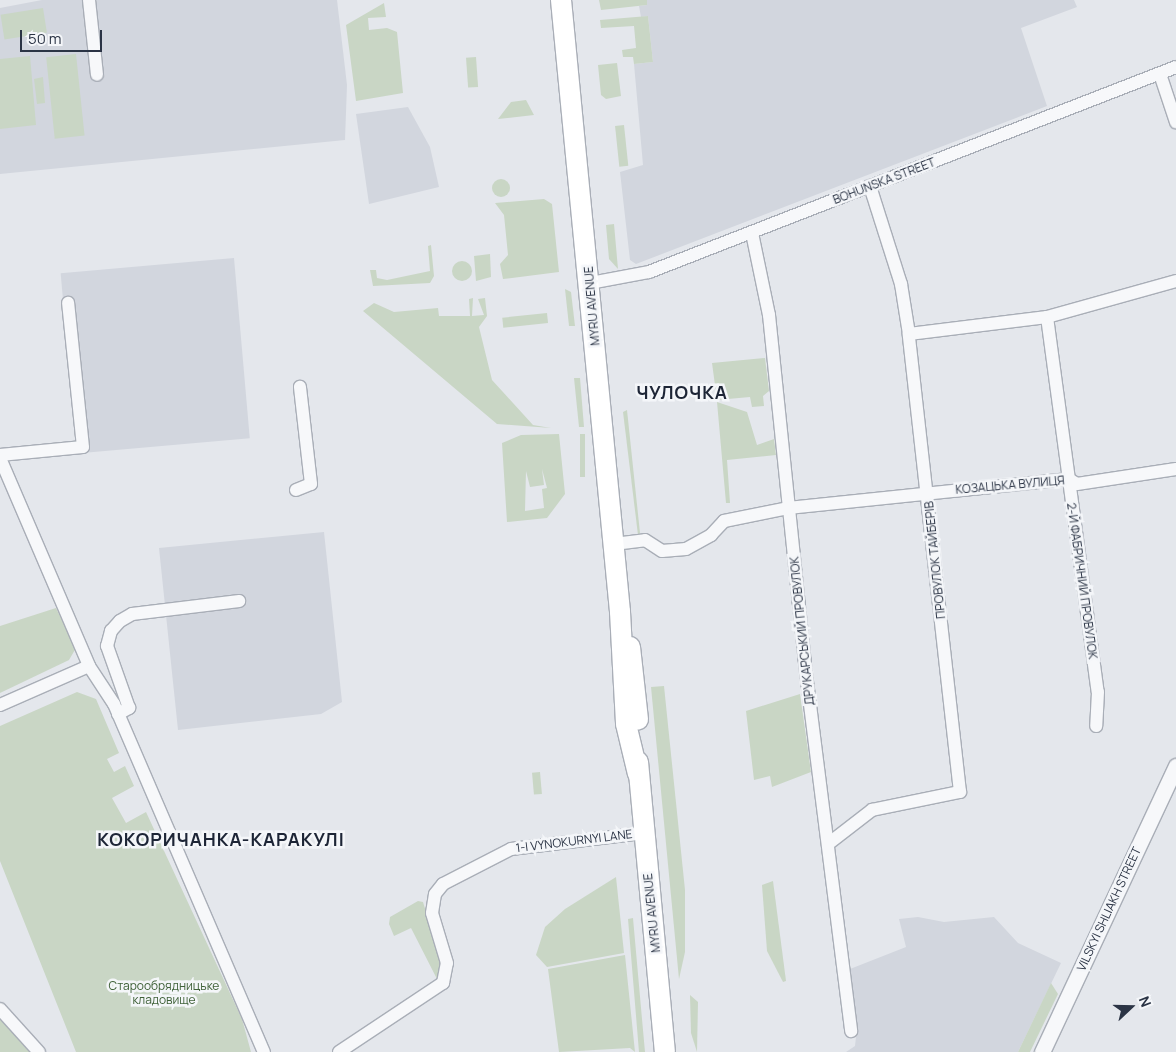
<!DOCTYPE html>
<meta charset="utf-8">
<style>
body{margin:0}
#map{position:relative;width:1176px;height:1052px;overflow:hidden;background:#e4e7ec;font-family:Manrope,sans-serif}
div>[style]{position:absolute}
[style*='--x']{left:calc(var(--x)*1px);top:calc(var(--y)*1px);width:calc(var(--w)*1px);rotate:calc(var(--a)*1deg)}
.built>*{inset:0;background:#d2d6de;transform-origin:0 0}
.green>*{inset:0;background:#c9d6c5;transform-origin:0 0}
.round{border-radius:50%}
.roads{filter:drop-shadow(1px 0 #a9aeb7) drop-shadow(-1px 0 #a9aeb7) drop-shadow(0 1px #a9aeb7) drop-shadow(0 -1px #a9aeb7)}
.minor>*{height:12px;margin:-6px;padding:0 6px;transform-origin:6px;border-radius:6px;background:#f7f8fa}
.tertiary>*{height:15px;margin:-7.5px;padding:0 7.5px;transform-origin:7.5px;border-radius:7.5px;background:#f7f8fa}
.primary>*{height:20px;margin:-10px;padding:0 10px;transform-origin:10px;border-radius:10px;background:#fff}
span{translate:-50% -50%;white-space:nowrap;text-align:center;line-height:1.15;-webkit-text-stroke:5px #f4f6f9;paint-order:stroke}
.street-label{font-size:12px;color:#2b3445}
.park-label{font-size:12px;color:#3f6138}
.district-label{font-size:18px;color:#1d2536;font-weight:700;letter-spacing:1px}
.north{position:absolute;left:1106px;top:982px;width:50px;height:50px;-webkit-text-stroke:4px #f4f6f9;paint-order:stroke;rotate:69deg;font-size:14px;font-weight:700;line-height:20px;text-align:center;color:#2b3445}
.north::after{content:'';display:block;margin:auto;width:18px;height:22px;background:#2b3445;clip-path:polygon(50% 0,100% 100%,50% 72%,0 100%)}
.scale{position:absolute;left:20px;top:30px;width:82px;height:22px;box-sizing:border-box;border:2px solid #2b3445;border-top:0;padding-left:6px;font-size:15px;line-height:18px;white-space:nowrap;color:#2b3445;-webkit-text-stroke:4px #f4f6f9;paint-order:stroke}
</style>
<div id="map">
<div class="built">
<div style="clip-path:polygon(42px 0,337px 0,347px 85px,345px 140px,0 174px,0 8px)"></div>
<div style="clip-path:polygon(647px 0,1074px 0,1077px 7px,1021px 28px,1047px 106px,636px 264px,630px 260px,620px 172px,643px 165px,634px 64px,653px 62px,648px 16px,641px 17px,639px 6px,647px 5px)"></div>
<div style="clip-path:polygon(408px 107px,430px 147px,439px 187px,369px 204px,356px 114px)"></div>
<div style="left:234px;top:258px;width:181px;height:174px;rotate:85deg"></div>
<div style="clip-path:polygon(324px 532px,342px 702px,321px 714px,178px 730px,159px 548px)"></div>
<div style="clip-path:polygon(918px 917px,944px 922px,994px 917px,1018px 943px,1061px 963px,1018px 1052px,846px 1052px,855px 1046px,856px 1037px,850px 969px,906px 947px,899px 919px)"></div>
</div>
<div class="green">
<div style="clip-path:polygon(599px 0,647px 0,647px 5px,601px 10px)"></div>
<div style="clip-path:polygon(384px 3px,386px 17px,368px 18px,369px 30px,387px 28px,397px 32px,403px 93px,356px 101px,346px 25px)"></div>
<div style="left:43px;top:8px;width:25px;height:43px;rotate:81deg"></div>
<div style="clip-path:polygon(648px 16px,653px 62px,634px 64px,633px 57px,623px 57px,622px 50px,636px 48px,634px 26px,601px 28px,600px 20px)"></div>
<div style="left:76px;top:54px;width:82px;height:30px;rotate:84deg"></div>
<div style="clip-path:polygon(30px 56px,36px 125px,0 129px,0 59px)"></div>
<div style="left:476px;top:57px;width:30px;height:10px;rotate:86deg"></div>
<div style="clip-path:polygon(617px 63px,621px 96px,606px 99px,601px 95px,598px 65px)"></div>
<div style="clip-path:polygon(43px 77px,45px 103px,37px 104px,34px 79px)"></div>
<div style="clip-path:polygon(526px 100px,534px 115px,498px 119px,511px 102px)"></div>
<div style="left:624px;top:125px;width:41px;height:9px;rotate:84deg"></div>
<div class="round" style="left:492px;top:179px;width:18px;height:18px"></div>
<div style="clip-path:polygon(544px 199px,552px 204px,559px 272px,503px 279px,500px 264px,508px 255px,504px 215px,495px 203px)"></div>
<div style="clip-path:polygon(614px 224px,618px 269px,609px 259px,606px 225px)"></div>
<div style="clip-path:polygon(431px 245px,434px 276px,430px 283px,373px 286px,370px 270px,376px 270px,377px 278px,387px 280px,430px 271px,428px 246px)"></div>
<div style="clip-path:polygon(490px 254px,491px 277px,476px 281px,474px 256px)"></div>
<div class="round" style="left:452px;top:261px;width:20px;height:20px"></div>
<div style="clip-path:polygon(565px 289px,571px 292px,575px 326px,569px 326px)"></div>
<div style="clip-path:polygon(473px 298px,472px 316px,484px 315px,478px 299px,485px 298px,487px 316px,479px 327px,492px 380px,533px 425px,551px 428px,497px 424px,363px 311px,374px 303px,394px 312px,438px 308px,439px 316px,470px 316px,469px 299px)"></div>
<div style="left:547px;top:313px;width:10px;height:45px;rotate:84deg"></div>
<div style="clip-path:polygon(765px 358px,769px 391px,763px 396px,764px 406px,752px 407px,750px 397px,717px 400px,712px 363px)"></div>
<div style="clip-path:polygon(574px 378px,580px 378px,584px 427px,579px 427px)"></div>
<div style="clip-path:polygon(717px 402px,747px 412px,757px 445px,774px 439px,776px 455px,727px 460px,730px 503px,726px 503px)"></div>
<div style="clip-path:polygon(627px 410px,640px 533px,638px 535px,623px 412px)"></div>
<div style="clip-path:polygon(evenodd,559px 434px,565px 494px,547px 518px,507px 522px,502px 443px,521px 435px,559px 434px,542px 469px,547px 488px,542px 489px,544px 508px,525px 511px,526px 471px,530px 487px,544px 485px,542px 469px)"></div>
<div style="left:580px;top:434px;width:5px;height:43px"></div>
<div style="clip-path:polygon(56px 608px,76px 648px,69px 660px,0 693px,0 626px)"></div>
<div style="clip-path:polygon(664px 686px,685px 890px,685px 952px,679px 979px,651px 687px)"></div>
<div style="clip-path:polygon(77px 692px,96px 699px,119px 753px,107px 759px,114px 772px,125px 766px,134px 786px,112px 798px,126px 823px,146px 812px,242px 1019px,251px 1052px,76px 1052px,0 861px,0 726px)"></div>
<div style="clip-path:polygon(800px 694px,811px 772px,772px 787px,770px 776px,754px 780px,746px 711px)"></div>
<div style="left:540px;top:772px;width:22px;height:8px;rotate:85deg"></div>
<div style="clip-path:polygon(616px 877px,624px 953px,547px 967px,536px 955px,545px 927px,565px 909px)"></div>
<div style="clip-path:polygon(773px 881px,786px 981px,783px 982px,767px 951px,762px 885px)"></div>
<div style="clip-path:polygon(418px 901px,423px 902px,441px 961px,437px 979px,411px 928px,394px 936px,389px 924px,390px 917px)"></div>
<div style="clip-path:polygon(633px 918px,642px 1019px,645px 1052px,639px 1052px,628px 919px)"></div>
<div style="clip-path:polygon(625px 955px,635px 1052px,630px 1048px,559px 1052px,548px 969px)"></div>
<div style="clip-path:polygon(1051px 983px,1058px 994px,1030px 1052px,1018px 1052px)"></div>
<div style="clip-path:polygon(690px 995px,698px 1002px,697px 1052px,691px 1033px)"></div>
<div style="clip-path:polygon(0 1016px,32px 1052px,0 1052px)"></div>
</div>
<div class="roads">
<div class="minor">
<div style="--x:89;--y:0;--w:75;--a:83.9"></div>
<div style="--x:1160;--y:74;--w:51;--a:71.6"></div>
<div style="--x:752;--y:233;--w:84;--a:78.3"></div>
<div style="--x:769;--y:315;--w:360;--a:84.1"></div>
<div style="--x:806;--y:673;--w:361;--a:82.8"></div>
<div style="--x:590;--y:283;--w:60;--a:-10.6"></div>
<div style="--x:649;--y:272;--w:565;--a:-21.26"></div>
<div style="--x:1047;--y:317;--w:378;--a:82.3"></div>
<div style="--x:1098;--y:692;--w:34;--a:93"></div>
<div style="--x:909;--y:334;--w:139;--a:-7"></div>
<div style="--x:1047;--y:317;--w:134;--a:-15.6"></div>
<div style="--x:0;--y:455;--w:83;--a:-5.5"></div>
<div style="--x:83;--y:447;--w:145;--a:-95.9"></div>
<div style="--x:0;--y:458;--w:226;--a:66.8"></div>
<div style="--x:89;--y:666;--w:45;--a:56.7"></div>
<div style="--x:114;--y:704;--w:379;--a:66.7"></div>
<div style="--x:296;--y:490;--w:16;--a:-22"></div>
<div style="--x:311;--y:484;--w:98;--a:-96.5"></div>
<div style="--x:614;--y:544;--w:31;--a:-7"></div>
<div style="--x:645;--y:540;--w:20;--a:33"></div>
<div style="--x:662;--y:551;--w:24;--a:-5"></div>
<div style="--x:686;--y:549;--w:29;--a:-29"></div>
<div style="--x:711;--y:535;--w:19;--a:-47"></div>
<div style="--x:724;--y:521;--w:65;--a:-11.5"></div>
<div style="--x:788;--y:508;--w:282;--a:-5.9"></div>
<div style="--x:1069;--y:479;--w:9;--a:32"></div>
<div style="--x:1077;--y:484;--w:100;--a:-8.6"></div>
<div style="--x:0;--y:705;--w:97;--a:-23.7"></div>
<div style="--x:118;--y:714;--w:13;--a:-29"></div>
<div style="--x:129;--y:708;--w:66;--a:-109.5"></div>
<div style="--x:107;--y:646;--w:16;--a:-75"></div>
<div style="--x:111;--y:631;--w:13;--a:-48"></div>
<div style="--x:120;--y:621;--w:14;--a:-30"></div>
<div style="--x:132;--y:614;--w:108;--a:-6.9"></div>
<div style="--x:828;--y:844;--w:56;--a:-37.7"></div>
<div style="--x:872;--y:810;--w:90;--a:-11.6"></div>
<div style="--x:960;--y:792;--w:461;--a:-96.4"></div>
<div style="--x:909;--y:334;--w:51;--a:-99.1"></div>
<div style="--x:901;--y:284;--w:103;--a:-107.6"></div>
<div style="--x:0;--y:1009;--w:58;--a:47.8"></div>
<div style="--x:339;--y:1052;--w:125;--a:-33.6"></div>
<div style="--x:443;--y:983;--w:20;--a:-79"></div>
<div style="--x:447;--y:963;--w:52;--a:-106.7"></div>
<div style="--x:432;--y:913;--w:19;--a:-81"></div>
<div style="--x:435;--y:894;--w:13;--a:-51"></div>
<div style="--x:443;--y:884;--w:76;--a:-27.2"></div>
<div style="--x:511;--y:849;--w:134;--a:-6.9"></div>
</div>
<div class="tertiary">
<div style="--x:1042;--y:1052;--w:316;--a:-64.9"></div>
</div>
<div class="primary">
<div style="--x:561;--y:0;--w:615;--a:84.49"></div>
<div style="--x:620;--y:612;--w:112;--a:86.9"></div>
<div style="--x:626;--y:724;--w:51;--a:76.5"></div>
<div style="--x:630;--y:647;--w:73;--a:83.7"></div>
<div style="--x:638;--y:762;--w:291;--a:84.7"></div>
</div>
</div>
<div class="street-label">
<span style="left:884px;top:181px;rotate:-21deg">BOHUNSKA STREET</span>
<span style="left:592px;top:306px;rotate:-95deg">MYRU AVENUE</span>
<span style="left:1010px;top:485px;rotate:-5deg">КОЗАЦЬКА ВУЛИЦЯ</span>
<span style="left:935px;top:560px;rotate:-96deg">ПРОВУЛОК ТАЙБЕРІВ</span>
<span style="left:1082px;top:581px;rotate:82deg">2-Й ФАБРИЧНИЙ ПРОВУЛОК</span>
<span style="left:802px;top:631px;rotate:-96deg">ДРУКАРСЬКИЙ ПРОВУЛОК</span>
<span style="left:574px;top:841px;rotate:-7deg">1-I VYNOKURNYI LANE</span>
<span style="left:1109px;top:909px;rotate:-65deg">VILSKYI SHLIAKH STREET</span>
<span style="left:652px;top:913px;rotate:-96deg">MYRU AVENUE</span>
</div>
<div class="park-label">
<span style="left:164px;top:993px">Старообрядницьке<br>кладовище</span>
</div>
<div class="district-label">
<span style="left:682px;top:392px">ЧУЛОЧКА</span>
<span style="left:221px;top:839px">КОКОРИЧАНКА-КАРАКУЛІ</span>
</div>
<div class="north">N</div>
<div class="scale">50 m</div>
</div>
